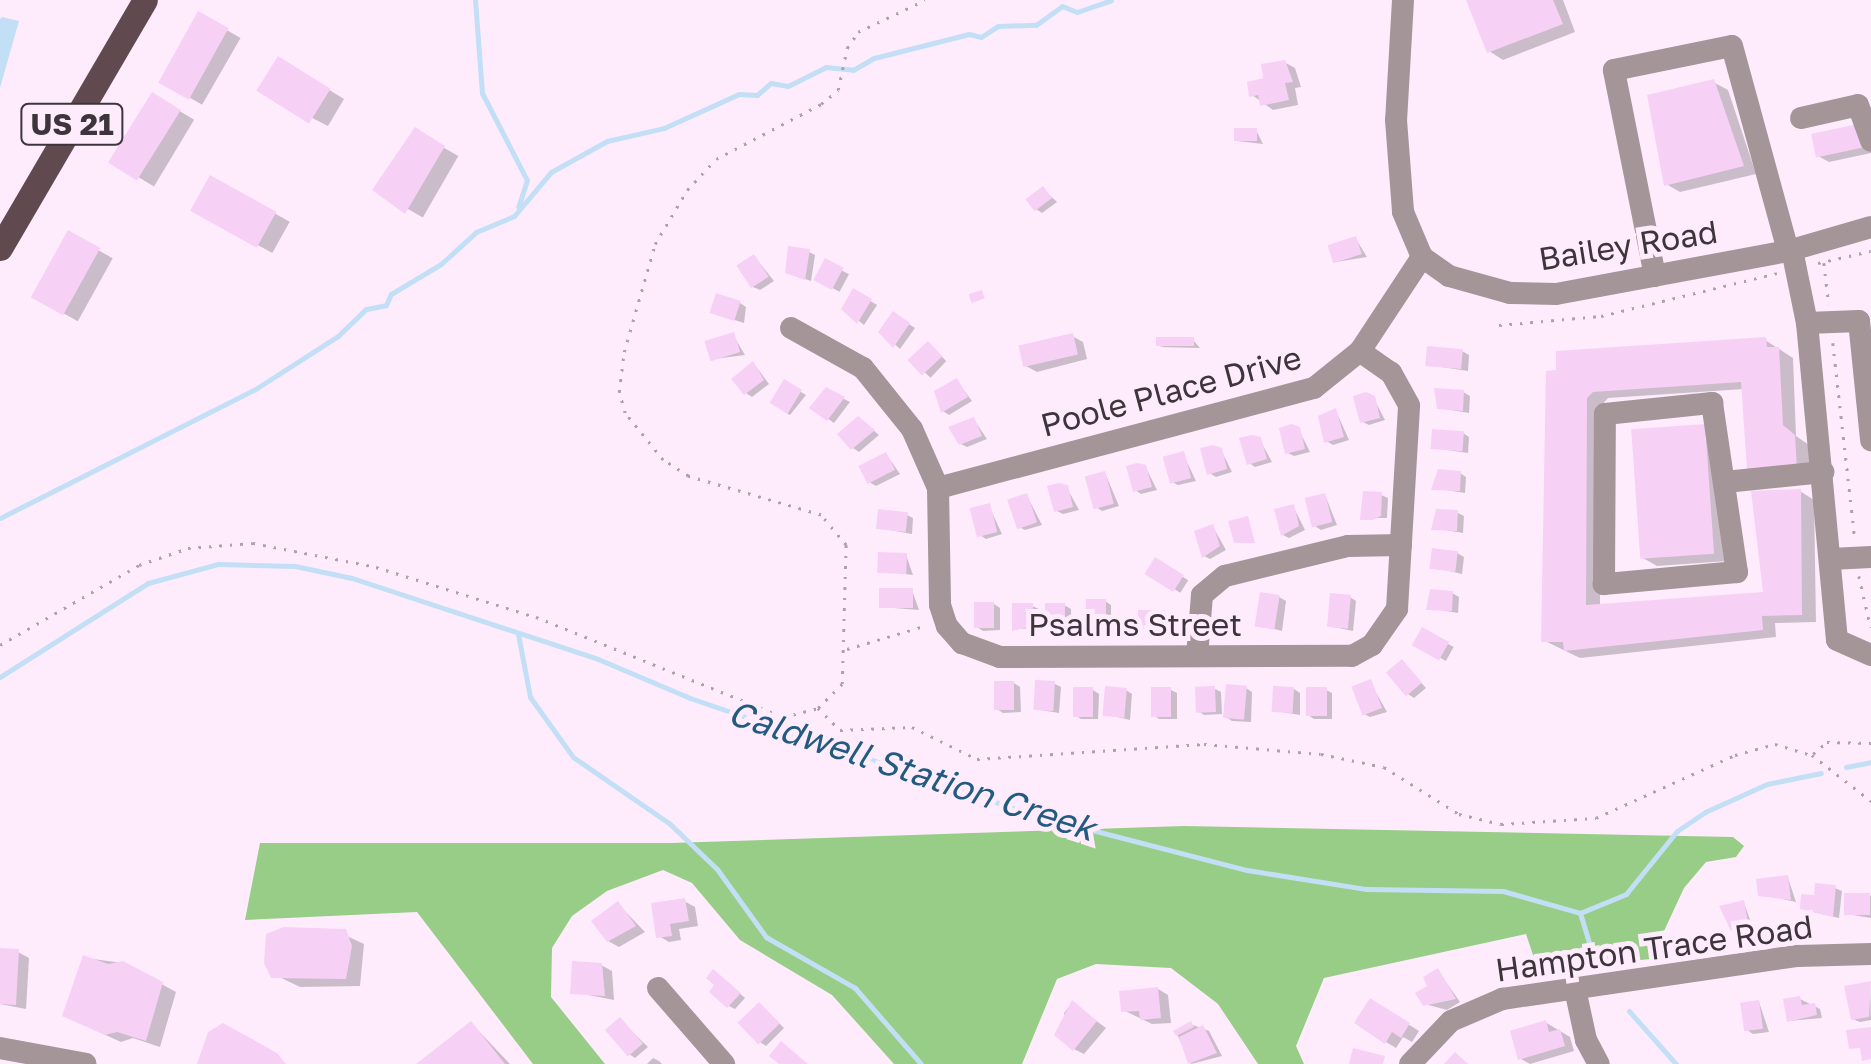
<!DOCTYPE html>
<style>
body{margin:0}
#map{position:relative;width:1871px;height:1064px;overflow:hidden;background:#feecfd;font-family:"Golos Text",sans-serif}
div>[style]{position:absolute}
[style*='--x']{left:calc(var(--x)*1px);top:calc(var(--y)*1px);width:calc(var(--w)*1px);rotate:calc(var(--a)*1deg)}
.forest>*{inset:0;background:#98cd87}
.water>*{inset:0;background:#c2dff6}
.shadow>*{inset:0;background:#0003;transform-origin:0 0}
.stream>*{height:5px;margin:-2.5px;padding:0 2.5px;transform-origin:2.5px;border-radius:2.5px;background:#c2dff6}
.building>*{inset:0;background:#f7d0f6;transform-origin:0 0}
.path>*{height:2.5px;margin-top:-1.25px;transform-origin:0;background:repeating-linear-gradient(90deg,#afa0ae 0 2.5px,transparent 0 10.5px)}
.minor>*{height:22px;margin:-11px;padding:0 11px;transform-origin:11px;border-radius:11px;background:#a39598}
.major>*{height:25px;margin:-12.5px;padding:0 12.5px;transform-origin:12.5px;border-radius:12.5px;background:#614a4f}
span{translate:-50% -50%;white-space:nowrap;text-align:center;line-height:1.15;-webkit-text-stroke:10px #feecfd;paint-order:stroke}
.shield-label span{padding:2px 8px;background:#feecfd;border:2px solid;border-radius:8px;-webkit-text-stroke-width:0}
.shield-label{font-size:30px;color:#3d343c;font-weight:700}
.street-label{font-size:32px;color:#3d343c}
.water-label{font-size:35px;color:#235a80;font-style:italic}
</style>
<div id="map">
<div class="forest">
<div style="clip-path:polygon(1184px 826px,1733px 837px,1744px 846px,1736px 857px,1706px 862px,1684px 888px,1651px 959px,1538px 970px,1526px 934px,1324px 978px,1296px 1046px,1304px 1064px,1258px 1064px,1218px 1004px,1171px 968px,1096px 964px,1057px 979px,1022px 1064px,894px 1064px,832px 995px,740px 940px,692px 883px,663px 870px,607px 891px,572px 916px,552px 948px,551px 997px,605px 1064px,533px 1064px,417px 912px,245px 920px,260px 843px,671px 843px)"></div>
</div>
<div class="water">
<div style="clip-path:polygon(2px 17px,19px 21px,0 88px,0 19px)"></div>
</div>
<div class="shadow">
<div style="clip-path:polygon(1469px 0,1563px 0,1575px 32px,1503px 60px,1489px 51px)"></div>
<div style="left:199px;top:14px;width:48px;height:77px;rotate:30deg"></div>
<div style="clip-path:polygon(279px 59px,344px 99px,328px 126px,275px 99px)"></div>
<div style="clip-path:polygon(1284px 62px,1295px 68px,1301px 87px,1295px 88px,1298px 105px,1273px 110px,1252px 95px)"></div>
<div style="clip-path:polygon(1713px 82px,1728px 90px,1756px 174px,1680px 192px,1666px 184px)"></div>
<div style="left:153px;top:95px;width:48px;height:78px;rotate:31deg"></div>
<div style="clip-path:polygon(1256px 130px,1263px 144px,1237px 141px)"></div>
<div style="left:415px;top:131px;width:50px;height:71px;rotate:30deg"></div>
<div style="clip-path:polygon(1814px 135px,1871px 146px,1871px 153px,1829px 162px,1818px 156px)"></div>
<div style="left:211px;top:178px;width:90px;height:36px;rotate:29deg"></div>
<div style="clip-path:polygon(1043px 189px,1057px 202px,1042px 213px,1036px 209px)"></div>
<div style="left:69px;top:234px;width:50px;height:72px;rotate:29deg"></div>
<div style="clip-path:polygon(1356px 239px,1367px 257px,1336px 262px)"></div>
<div style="clip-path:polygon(809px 252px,815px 255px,811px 281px,794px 275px)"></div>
<div style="clip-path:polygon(754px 256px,774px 281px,760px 290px,753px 287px)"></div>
<div style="left:826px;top:262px;width:26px;height:20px;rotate:28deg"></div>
<div style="clip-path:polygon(854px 291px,877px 305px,864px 325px,844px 309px)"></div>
<div style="clip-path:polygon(740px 303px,746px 307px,744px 323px,719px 315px)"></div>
<div style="clip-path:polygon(893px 314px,915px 328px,900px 349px,881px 332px)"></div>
<div style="clip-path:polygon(733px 335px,745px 355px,714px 359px)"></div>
<div style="clip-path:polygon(1072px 336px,1083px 342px,1087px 359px,1037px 372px,1026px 366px)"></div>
<div style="clip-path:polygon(1193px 340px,1200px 348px,1159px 347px)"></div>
<div style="clip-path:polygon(1765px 340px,1793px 358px,1796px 436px,1809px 445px,1810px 475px,1764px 477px,1744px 389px,1608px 398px,1601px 406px,1600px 606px,1766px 594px,1800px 491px,1814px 500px,1816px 622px,1775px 623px,1776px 637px,1580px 658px,1543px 640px,1549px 373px)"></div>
<div style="left:928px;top:344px;width:25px;height:23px;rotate:43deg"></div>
<div style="clip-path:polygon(1462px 351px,1469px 355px,1468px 371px,1428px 365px)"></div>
<div style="clip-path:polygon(754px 364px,769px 384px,752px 397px,746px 393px)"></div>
<div style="clip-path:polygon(957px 381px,972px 401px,949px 415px,943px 411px)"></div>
<div style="clip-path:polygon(784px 382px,806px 395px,790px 415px,783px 411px)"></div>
<div style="clip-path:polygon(826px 390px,850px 402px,834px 423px,813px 408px)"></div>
<div style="clip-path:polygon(1463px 392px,1470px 396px,1469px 413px,1439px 408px)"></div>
<div style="clip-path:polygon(1374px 399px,1385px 420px,1369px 425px,1363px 422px)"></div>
<div style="clip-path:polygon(1336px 411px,1349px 440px,1333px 445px,1326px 441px)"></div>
<div style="clip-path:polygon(974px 420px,987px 439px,967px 447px,961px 444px)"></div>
<div style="clip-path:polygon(865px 423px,879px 435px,859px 452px,853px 448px)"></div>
<div style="clip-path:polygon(1705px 426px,1728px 561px,1657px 566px,1643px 558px)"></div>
<div style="clip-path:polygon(1299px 430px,1310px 452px,1294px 456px,1288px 453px)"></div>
<div style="clip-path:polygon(1463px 433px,1469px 437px,1468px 453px,1434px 448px)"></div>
<div style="clip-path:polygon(1260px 440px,1272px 462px,1255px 467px,1249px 463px)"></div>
<div style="clip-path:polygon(1221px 450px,1232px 472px,1216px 477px,1209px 473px)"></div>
<div style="clip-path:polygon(886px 454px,900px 474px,876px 486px,869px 482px)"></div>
<div style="clip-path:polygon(1183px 454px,1196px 481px,1178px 485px,1172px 482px)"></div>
<div style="clip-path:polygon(1146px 468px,1157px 490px,1141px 494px,1135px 490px)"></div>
<div style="clip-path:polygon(1105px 473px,1119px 506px,1102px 511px,1096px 507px)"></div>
<div style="clip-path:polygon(1460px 473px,1466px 477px,1465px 493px,1434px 488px)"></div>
<div style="clip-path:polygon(1067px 488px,1079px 510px,1063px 514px,1057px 511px)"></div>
<div style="clip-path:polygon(1325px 495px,1337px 525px,1321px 530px,1315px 526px)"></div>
<div style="clip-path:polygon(1381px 495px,1388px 498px,1387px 518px,1363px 518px)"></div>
<div style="clip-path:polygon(1027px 496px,1042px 525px,1025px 530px,1019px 527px)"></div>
<div style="clip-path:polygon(989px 506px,1002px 534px,986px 539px,980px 535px)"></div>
<div style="clip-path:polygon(1293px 506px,1305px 530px,1289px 538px,1283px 535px)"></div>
<div style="clip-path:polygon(1458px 513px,1464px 516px,1463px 533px,1434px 528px)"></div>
<div style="clip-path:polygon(907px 515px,913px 518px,912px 534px,879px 528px)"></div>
<div style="clip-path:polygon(1213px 527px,1226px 550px,1210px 559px,1204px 556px)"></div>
<div style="clip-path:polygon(1457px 553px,1464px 557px,1462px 574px,1432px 567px)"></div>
<div style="clip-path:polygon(906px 555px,913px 575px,880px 571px)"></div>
<div style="left:1156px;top:560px;width:38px;height:15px;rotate:32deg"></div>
<div style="clip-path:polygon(912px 590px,919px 610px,881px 607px)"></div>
<div style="clip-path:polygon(1452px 593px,1459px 597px,1458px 613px,1428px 608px)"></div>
<div style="clip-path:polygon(1279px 597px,1286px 601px,1282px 631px,1259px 625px)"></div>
<div style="clip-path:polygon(1350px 597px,1356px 601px,1353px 631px,1329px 626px)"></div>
<div style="clip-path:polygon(1105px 601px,1111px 605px,1111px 629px,1094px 631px,1088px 628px)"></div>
<div style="clip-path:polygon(994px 604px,1000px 608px,1000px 630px,983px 631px,977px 627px)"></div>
<div style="clip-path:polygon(1064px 605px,1071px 609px,1071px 633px,1047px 625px)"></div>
<div style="clip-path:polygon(1032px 606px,1039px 609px,1038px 628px,1014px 629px)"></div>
<div style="clip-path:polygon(1164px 612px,1170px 632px,1140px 628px)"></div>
<div style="left:1423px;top:630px;width:35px;height:16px;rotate:29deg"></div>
<div style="clip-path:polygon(1402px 662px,1426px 688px,1414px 698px,1408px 694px)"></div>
<div style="clip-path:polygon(1370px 682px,1387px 712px,1370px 717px,1364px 714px)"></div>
<div style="clip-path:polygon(1014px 683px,1020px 687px,1021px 712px,1003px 713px,997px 709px)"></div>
<div style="clip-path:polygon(1055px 684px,1061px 687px,1059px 713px,1035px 709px)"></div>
<div style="clip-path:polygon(1246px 688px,1252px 692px,1251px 722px,1232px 721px,1226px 717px)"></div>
<div style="clip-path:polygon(1215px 689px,1221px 692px,1222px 714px,1204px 715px,1198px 711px)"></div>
<div style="clip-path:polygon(1294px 689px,1300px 693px,1300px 715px,1276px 711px)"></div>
<div style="clip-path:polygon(1093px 690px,1099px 694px,1098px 719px,1081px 719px,1075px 715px)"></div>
<div style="clip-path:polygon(1126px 690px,1132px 694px,1130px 720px,1105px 714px)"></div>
<div style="clip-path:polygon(1171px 690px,1177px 693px,1177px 719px,1159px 719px,1153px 715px)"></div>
<div style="clip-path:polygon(1326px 690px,1332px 693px,1332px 719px,1314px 719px,1308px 715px)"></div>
<div style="clip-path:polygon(1788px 878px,1796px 902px,1760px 894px)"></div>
<div style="clip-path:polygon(1835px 888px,1842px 891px,1839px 918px,1809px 911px,1816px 898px)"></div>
<div style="clip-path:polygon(1871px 896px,1871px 918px,1847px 914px,1869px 895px)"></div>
<div style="clip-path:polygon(684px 901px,695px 907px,698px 926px,679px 929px,681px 940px,669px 942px,659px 936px)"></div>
<div style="clip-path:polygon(1744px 903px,1754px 931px,1739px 933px,1733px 929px)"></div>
<div style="clip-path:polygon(618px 904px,645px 932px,619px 947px,608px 941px)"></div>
<div style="clip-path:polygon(332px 929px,364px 944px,360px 986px,300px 987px,269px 972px)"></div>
<div style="clip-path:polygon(18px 952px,29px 958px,26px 1009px,0 1004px,0 953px)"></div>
<div style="clip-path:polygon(85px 958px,123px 963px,176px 992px,160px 1047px,133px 1038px,121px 1042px,79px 1023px)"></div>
<div style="clip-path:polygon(601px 965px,612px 971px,614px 1000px,573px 992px)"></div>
<div style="clip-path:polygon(1438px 971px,1460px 1002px,1447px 1010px,1425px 1004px)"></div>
<div style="clip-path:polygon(720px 976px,745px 998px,735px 1009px,729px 1006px)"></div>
<div style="clip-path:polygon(1870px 984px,1871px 1020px,1860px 1022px,1853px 1019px)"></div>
<div style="clip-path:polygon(1158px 989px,1168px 995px,1171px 1023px,1152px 1024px,1123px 1010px)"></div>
<div style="clip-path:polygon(1800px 999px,1820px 1009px,1822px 1018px,1789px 1021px)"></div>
<div style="clip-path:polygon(1371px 1001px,1419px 1031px,1412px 1042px,1403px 1037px,1396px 1048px,1386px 1042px)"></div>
<div style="clip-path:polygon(1759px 1002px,1769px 1032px,1753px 1034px,1747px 1030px)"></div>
<div style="clip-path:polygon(1072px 1003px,1106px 1028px,1084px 1054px,1074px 1049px,1064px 1013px)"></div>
<div style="clip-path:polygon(765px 1009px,784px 1028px,766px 1046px,760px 1042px)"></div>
<div style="clip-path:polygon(620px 1020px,648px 1047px,635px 1058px,629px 1054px)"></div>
<div style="clip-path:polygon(1545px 1022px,1570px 1037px,1574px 1051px,1530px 1064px,1521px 1059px)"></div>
<div style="clip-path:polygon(472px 1024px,510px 1064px,420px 1064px)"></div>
<div style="clip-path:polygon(1193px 1025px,1209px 1031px,1222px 1056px,1191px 1064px,1177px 1034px)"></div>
<div style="clip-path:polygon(653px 1058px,659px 1061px,662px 1064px,647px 1064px)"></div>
</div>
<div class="stream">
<div style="--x:475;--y:0;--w:93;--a:85.7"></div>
<div style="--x:482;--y:93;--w:98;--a:62.7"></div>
<div style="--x:527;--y:180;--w:28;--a:108"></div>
<div style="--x:0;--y:518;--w:288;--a:-26.8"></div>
<div style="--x:257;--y:388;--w:96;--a:-32.7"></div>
<div style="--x:338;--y:336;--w:39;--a:-44"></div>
<div style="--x:366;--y:309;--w:20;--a:-11"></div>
<div style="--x:386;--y:305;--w:12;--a:-66"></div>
<div style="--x:391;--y:294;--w:58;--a:-31"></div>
<div style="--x:441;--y:264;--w:47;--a:-42.4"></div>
<div style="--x:476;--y:232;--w:41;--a:-22.8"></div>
<div style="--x:514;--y:216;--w:57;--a:-49.9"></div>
<div style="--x:551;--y:172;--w:64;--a:-29"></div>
<div style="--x:607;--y:141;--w:58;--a:-12.8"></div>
<div style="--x:664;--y:128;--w:82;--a:-24.4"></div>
<div style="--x:739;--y:94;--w:18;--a:3"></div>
<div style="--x:757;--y:95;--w:18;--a:-41"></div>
<div style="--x:771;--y:83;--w:17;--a:10"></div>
<div style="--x:788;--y:86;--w:42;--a:-26.6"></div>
<div style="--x:826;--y:67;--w:27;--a:6"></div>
<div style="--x:853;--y:70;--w:24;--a:-30"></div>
<div style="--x:874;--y:58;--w:98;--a:-14.2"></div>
<div style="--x:969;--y:34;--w:12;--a:14"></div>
<div style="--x:981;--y:37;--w:20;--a:-33"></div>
<div style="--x:998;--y:26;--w:38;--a:-2"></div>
<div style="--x:1036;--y:25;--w:32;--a:-36"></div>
<div style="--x:1062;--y:6;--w:16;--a:22"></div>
<div style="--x:1077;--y:12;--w:36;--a:-19"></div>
<div style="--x:518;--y:634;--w:64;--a:79.2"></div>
<div style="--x:530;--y:697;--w:74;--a:54.4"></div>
<div style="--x:573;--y:757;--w:118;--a:34.6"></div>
<div style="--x:670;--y:824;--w:65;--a:43.8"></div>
<div style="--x:717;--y:869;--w:84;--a:54.2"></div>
<div style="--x:766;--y:937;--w:103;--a:29.8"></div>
<div style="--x:855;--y:988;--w:101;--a:49"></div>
<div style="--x:0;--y:677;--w:175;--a:-32.4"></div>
<div style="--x:148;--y:583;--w:73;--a:-15.2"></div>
<div style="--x:218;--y:564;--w:77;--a:1.5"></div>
<div style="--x:295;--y:566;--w:58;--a:11.9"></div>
<div style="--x:352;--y:578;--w:259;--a:18.2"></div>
<div style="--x:598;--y:659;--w:100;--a:23"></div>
<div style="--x:690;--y:698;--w:359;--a:18.8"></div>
<div style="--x:1030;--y:814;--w:224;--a:14.5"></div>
<div style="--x:1247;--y:870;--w:121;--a:9.1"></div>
<div style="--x:1366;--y:889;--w:137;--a:0.8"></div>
<div style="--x:1503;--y:891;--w:80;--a:15.9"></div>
<div style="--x:1580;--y:913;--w:50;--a:-22.4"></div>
<div style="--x:1626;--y:894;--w:81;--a:-51"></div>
<div style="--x:1677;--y:831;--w:34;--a:-34"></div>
<div style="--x:1705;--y:812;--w:68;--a:-24.3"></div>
<div style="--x:1767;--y:784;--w:55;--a:-11.5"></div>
<div style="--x:1846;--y:767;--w:25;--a:-11"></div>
<div style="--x:1580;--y:913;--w:37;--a:73"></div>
<div style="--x:1629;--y:1011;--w:71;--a:48.4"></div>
</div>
<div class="building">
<div style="clip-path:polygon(1466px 0,1553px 0,1563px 24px,1487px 53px)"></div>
<div style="left:198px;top:11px;width:35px;height:82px;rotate:29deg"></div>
<div style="left:278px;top:56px;width:62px;height:41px;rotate:32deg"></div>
<div style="clip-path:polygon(1285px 60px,1293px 82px,1285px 83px,1289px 100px,1260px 106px,1258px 95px,1249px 97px,1247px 82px,1263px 78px,1261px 64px)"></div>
<div style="clip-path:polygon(1714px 79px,1744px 166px,1664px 186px,1647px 95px)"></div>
<div style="left:152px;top:92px;width:34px;height:83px;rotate:32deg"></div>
<div style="left:1858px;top:124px;width:24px;height:48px;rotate:78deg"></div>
<div style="clip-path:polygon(415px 127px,445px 146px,405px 214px,372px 190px)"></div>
<div style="left:1257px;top:128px;width:13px;height:23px;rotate:90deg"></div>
<div style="left:210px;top:175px;width:76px;height:41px;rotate:29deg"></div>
<div style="left:1043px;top:186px;width:15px;height:22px;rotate:53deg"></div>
<div style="left:68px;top:230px;width:37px;height:77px;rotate:29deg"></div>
<div style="left:1356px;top:236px;width:19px;height:30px;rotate:72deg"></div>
<div style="clip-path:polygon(788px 246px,810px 249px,805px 280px,785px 273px)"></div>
<div style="left:754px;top:254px;width:27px;height:21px;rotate:57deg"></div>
<div style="left:825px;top:258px;width:21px;height:25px;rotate:28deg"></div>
<div style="clip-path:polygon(853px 288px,872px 299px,857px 324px,841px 309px)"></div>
<div style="left:982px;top:290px;width:9px;height:14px;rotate:72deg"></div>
<div style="left:716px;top:293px;width:26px;height:21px;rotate:18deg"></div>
<div style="clip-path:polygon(893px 311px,910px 323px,893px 348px,878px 332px)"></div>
<div style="left:734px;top:332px;width:21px;height:31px;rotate:73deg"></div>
<div style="left:1073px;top:333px;width:22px;height:56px;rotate:77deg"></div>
<div style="left:1194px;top:337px;width:9px;height:38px;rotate:90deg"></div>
<div style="clip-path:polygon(1766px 337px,1767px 347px,1779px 347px,1783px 425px,1795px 435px,1797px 469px,1747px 470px,1741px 382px,1593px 392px,1587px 398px,1586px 605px,1763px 592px,1751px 491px,1801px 489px,1802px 615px,1762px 616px,1763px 630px,1564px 651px,1563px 642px,1541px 642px,1546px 371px,1556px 370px,1556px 351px)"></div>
<div style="left:928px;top:341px;width:21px;height:28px;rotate:47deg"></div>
<div style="left:1427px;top:346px;width:36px;height:20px;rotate:5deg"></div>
<div style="clip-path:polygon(753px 361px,764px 380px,744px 395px,731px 379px)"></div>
<div style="clip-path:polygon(957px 378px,968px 397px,941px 413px,934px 391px)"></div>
<div style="left:784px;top:379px;width:21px;height:28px;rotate:31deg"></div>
<div style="clip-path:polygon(826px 387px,845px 397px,827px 421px,809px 408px)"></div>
<div style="clip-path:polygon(1434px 388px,1464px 390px,1463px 411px,1437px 409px)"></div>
<div style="clip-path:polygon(1366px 392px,1375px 396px,1380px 418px,1360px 423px,1353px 396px)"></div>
<div style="clip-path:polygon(1336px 408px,1344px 437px,1324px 443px,1318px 416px)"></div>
<div style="clip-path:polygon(858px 416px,875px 430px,851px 450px,837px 434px)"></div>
<div style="clip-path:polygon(974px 417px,982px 436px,959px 445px,948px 427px)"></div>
<div style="clip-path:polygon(1291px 424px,1300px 427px,1305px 449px,1285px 454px,1279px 428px)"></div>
<div style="left:1705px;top:424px;width:130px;height:74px;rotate:86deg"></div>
<div style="left:1432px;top:429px;width:32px;height:20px;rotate:4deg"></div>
<div style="clip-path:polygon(1252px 435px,1261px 437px,1267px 459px,1247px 465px,1239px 438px)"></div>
<div style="clip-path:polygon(1213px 445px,1222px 448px,1227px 469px,1207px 475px,1200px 448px)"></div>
<div style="left:1184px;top:451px;width:28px;height:22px;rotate:75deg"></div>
<div style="left:886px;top:452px;width:20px;height:31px;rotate:63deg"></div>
<div style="clip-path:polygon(1137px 463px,1146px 465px,1152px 487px,1133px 492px,1126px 466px)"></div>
<div style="clip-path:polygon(1438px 469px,1461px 471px,1460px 491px,1431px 490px)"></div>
<div style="left:1105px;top:471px;width:34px;height:21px;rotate:75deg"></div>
<div style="clip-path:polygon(1059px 483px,1068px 485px,1073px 507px,1054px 512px,1047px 486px)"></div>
<div style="clip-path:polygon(1363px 491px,1382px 492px,1381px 516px,1373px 520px,1360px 520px)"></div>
<div style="left:1027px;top:493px;width:31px;height:21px;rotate:71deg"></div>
<div style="left:1325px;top:493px;width:30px;height:21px;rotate:76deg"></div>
<div style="left:990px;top:503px;width:30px;height:21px;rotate:76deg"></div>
<div style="clip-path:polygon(1294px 504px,1299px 526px,1281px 536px,1274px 509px)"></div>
<div style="left:878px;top:509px;width:30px;height:20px;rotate:6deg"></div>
<div style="clip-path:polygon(1436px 509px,1458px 510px,1457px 531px,1431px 530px)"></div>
<div style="clip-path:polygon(1248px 516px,1255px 543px,1234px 543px,1228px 521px)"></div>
<div style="clip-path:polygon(1213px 524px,1220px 546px,1202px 558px,1194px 531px)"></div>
<div style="left:1432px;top:548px;width:26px;height:21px;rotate:7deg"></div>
<div style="left:878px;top:552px;width:29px;height:21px;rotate:2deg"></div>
<div style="left:1155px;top:557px;width:34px;height:20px;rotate:32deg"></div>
<div style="left:879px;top:588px;width:34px;height:20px"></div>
<div style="clip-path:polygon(1430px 589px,1453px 591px,1452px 611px,1426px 610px)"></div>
<div style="left:1260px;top:592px;width:20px;height:35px;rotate:9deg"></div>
<div style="left:1330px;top:593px;width:21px;height:34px;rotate:5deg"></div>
<div style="clip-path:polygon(1086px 599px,1106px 599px,1106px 626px,1085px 629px)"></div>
<div style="left:974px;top:602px;width:20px;height:26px"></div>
<div style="clip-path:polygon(1012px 603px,1033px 603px,1033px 626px,1012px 631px)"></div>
<div style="clip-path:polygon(1045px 603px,1065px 603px,1065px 631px,1045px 626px)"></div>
<div style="left:1138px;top:610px;width:27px;height:19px"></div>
<div style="left:1422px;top:627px;width:31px;height:21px;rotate:29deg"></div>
<div style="left:1402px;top:659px;width:31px;height:21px;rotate:50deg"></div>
<div style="left:1371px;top:679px;width:31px;height:21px;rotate:69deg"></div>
<div style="left:1035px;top:680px;width:20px;height:30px;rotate:3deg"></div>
<div style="left:994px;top:681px;width:20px;height:29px"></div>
<div style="left:1226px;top:684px;width:21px;height:34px;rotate:5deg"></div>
<div style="left:1105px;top:686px;width:22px;height:30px;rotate:5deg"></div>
<div style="left:1215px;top:686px;width:26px;height:20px;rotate:88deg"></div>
<div style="left:1273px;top:686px;width:21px;height:26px;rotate:3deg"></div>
<div style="left:1073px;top:687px;width:20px;height:30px"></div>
<div style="left:1151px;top:687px;width:20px;height:30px"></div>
<div style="left:1306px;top:687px;width:21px;height:29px"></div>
<div style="clip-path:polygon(1788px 875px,1791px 900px,1758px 896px,1756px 879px)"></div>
<div style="clip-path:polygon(1815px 883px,1836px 885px,1833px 917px,1800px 909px,1801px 894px,1814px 895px)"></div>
<div style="left:1844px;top:893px;width:26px;height:22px"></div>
<div style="clip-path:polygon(685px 898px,689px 921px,670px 924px,672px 936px,656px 938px,651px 903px)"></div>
<div style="clip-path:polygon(1744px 900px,1749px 928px,1731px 931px,1719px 906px)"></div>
<div style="clip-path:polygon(618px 901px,636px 926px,607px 942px,591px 921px)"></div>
<div style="clip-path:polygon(284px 927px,346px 929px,352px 946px,346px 979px,271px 978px,264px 963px,266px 934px)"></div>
<div style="clip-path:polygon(0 948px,19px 949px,16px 1005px,0 1004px)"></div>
<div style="clip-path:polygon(83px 955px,108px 964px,123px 961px,163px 982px,146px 1041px,117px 1032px,105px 1035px,62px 1016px)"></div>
<div style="clip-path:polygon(572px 961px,602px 963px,605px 996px,570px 994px)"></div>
<div style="clip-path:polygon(1438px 968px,1456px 999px,1423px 1006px,1415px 993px,1427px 986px,1423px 977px)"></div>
<div style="clip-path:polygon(713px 969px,741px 993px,727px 1008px,709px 992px,714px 985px,706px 978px)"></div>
<div style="clip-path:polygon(1871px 981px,1869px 1017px,1851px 1020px,1844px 986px)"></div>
<div style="clip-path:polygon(1158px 987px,1161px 1018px,1140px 1020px,1139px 1011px,1121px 1012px,1119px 991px)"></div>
<div style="clip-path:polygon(1800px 996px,1802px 1005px,1815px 1003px,1817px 1015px,1787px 1022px,1783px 999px)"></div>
<div style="clip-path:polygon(1370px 998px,1410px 1023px,1401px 1038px,1392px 1032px,1385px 1044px,1354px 1023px)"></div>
<div style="clip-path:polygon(1072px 1000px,1097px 1021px,1073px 1051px,1054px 1035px)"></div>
<div style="left:1759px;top:1000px;width:29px;height:19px;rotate:82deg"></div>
<div style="left:759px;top:1002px;width:30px;height:30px;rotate:46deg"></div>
<div style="left:620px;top:1017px;width:35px;height:20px;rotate:49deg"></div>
<div style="clip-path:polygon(1546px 1020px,1549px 1032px,1560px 1029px,1565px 1046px,1518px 1060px,1510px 1031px)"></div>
<div style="clip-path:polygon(471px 1021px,505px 1064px,416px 1064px)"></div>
<div style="clip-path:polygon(1191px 1021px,1194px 1027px,1176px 1036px,1173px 1031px)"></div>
<div style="clip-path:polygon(223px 1023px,277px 1053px,286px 1064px,197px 1064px,208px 1032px)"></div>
<div style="clip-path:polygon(1203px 1025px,1217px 1053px,1188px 1064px,1179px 1037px)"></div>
<div style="clip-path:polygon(1871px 1027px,1871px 1059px,1862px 1061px,1860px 1048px,1849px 1049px,1846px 1030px)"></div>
<div style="clip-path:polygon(781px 1041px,808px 1064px,779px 1064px,769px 1056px)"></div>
<div style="clip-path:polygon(1353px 1048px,1385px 1056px,1383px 1064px,1349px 1064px)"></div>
<div style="clip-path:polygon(1455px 1052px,1468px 1064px,1444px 1064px)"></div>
</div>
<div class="path">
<div style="--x:1818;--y:263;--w:54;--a:-12.8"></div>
<div style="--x:1824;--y:263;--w:42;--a:83.2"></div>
<div style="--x:1499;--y:325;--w:102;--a:-5"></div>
<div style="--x:1601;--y:316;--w:181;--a:-13.7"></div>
<div style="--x:1833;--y:343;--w:196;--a:83.6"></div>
<div style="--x:1859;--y:576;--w:53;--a:77"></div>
<div style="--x:0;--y:645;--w:160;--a:-29.9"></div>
<div style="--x:139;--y:565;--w:52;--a:-19.1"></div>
<div style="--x:188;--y:548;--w:65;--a:-4.4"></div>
<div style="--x:253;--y:543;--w:125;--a:11"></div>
<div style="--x:376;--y:567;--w:168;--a:17.4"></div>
<div style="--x:536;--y:617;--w:266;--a:22"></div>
<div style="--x:783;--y:717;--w:36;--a:-14"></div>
<div style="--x:818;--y:708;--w:34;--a:-45"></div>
<div style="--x:842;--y:684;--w:139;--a:-88.4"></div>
<div style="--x:846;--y:545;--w:39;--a:-130"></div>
<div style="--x:821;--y:515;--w:139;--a:-163.7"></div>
<div style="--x:688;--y:476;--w:30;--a:-147"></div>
<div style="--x:663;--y:460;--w:60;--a:-129"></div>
<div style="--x:625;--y:413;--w:22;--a:-106"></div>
<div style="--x:619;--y:392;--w:40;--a:-82.9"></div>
<div style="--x:624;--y:352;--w:112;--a:-74"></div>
<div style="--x:655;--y:244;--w:63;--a:-59.3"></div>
<div style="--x:687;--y:190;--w:42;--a:-46.9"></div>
<div style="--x:716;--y:159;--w:119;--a:-27.6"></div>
<div style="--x:821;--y:104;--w:22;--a:-39"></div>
<div style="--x:838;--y:90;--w:43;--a:-77.9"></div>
<div style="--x:847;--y:48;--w:19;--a:-55"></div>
<div style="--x:858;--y:32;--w:74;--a:-25.5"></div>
<div style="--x:847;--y:649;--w:80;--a:-16.6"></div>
<div style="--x:818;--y:708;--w:31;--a:45"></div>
<div style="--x:840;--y:730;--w:72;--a:-2.4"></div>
<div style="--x:912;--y:727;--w:72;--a:26.2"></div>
<div style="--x:977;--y:759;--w:227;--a:-3.8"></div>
<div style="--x:1204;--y:744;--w:117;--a:4.9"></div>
<div style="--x:1321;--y:754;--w:64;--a:11.7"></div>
<div style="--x:1384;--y:767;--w:89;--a:32.1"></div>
<div style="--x:1459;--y:814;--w:43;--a:13.4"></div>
<div style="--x:1501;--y:824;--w:95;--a:-3.6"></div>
<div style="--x:1596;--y:818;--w:153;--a:-24.4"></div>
<div style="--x:1735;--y:755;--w:41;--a:-15.4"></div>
<div style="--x:1775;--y:744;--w:39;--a:17"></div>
<div style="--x:1812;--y:755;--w:75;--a:37.9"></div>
<div style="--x:1813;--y:754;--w:18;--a:-41"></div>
<div style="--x:1827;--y:742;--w:44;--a:1.3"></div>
</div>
<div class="minor">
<div style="--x:1403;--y:0;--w:120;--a:93.3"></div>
<div style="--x:1396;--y:120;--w:92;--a:85.6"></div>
<div style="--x:1403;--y:212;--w:49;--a:67.1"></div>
<div style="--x:1422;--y:257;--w:33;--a:35"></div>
<div style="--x:1449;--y:276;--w:63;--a:15.6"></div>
<div style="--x:1510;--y:293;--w:46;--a:1.2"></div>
<div style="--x:1556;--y:294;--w:236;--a:-10.5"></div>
<div style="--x:1788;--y:251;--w:86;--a:-16.1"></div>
<div style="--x:1801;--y:118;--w:58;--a:-12.8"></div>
<div style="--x:1858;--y:105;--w:38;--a:70"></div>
<div style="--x:1792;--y:250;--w:75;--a:78.4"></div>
<div style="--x:1807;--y:323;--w:318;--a:84.6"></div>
<div style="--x:1837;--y:640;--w:37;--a:24"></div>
<div style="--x:1655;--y:276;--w:210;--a:-101.3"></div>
<div style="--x:1614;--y:70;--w:120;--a:-11.5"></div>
<div style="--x:1732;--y:46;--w:213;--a:74.7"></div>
<div style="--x:1807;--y:323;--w:52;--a:-2.2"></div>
<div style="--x:1859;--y:321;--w:120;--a:84.2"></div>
<div style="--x:791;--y:328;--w:82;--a:29.1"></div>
<div style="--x:863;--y:368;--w:78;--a:51.2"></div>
<div style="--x:912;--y:429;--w:64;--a:66.2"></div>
<div style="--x:938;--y:488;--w:117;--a:89"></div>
<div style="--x:940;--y:605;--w:22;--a:72"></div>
<div style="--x:947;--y:626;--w:23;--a:49"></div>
<div style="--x:962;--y:643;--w:40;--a:20.2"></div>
<div style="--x:1000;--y:657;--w:352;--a:-0.2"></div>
<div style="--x:1352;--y:656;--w:23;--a:-29"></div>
<div style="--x:1372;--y:645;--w:44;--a:-55.2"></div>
<div style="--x:1397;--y:609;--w:204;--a:-86.6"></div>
<div style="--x:1409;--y:405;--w:37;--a:-119"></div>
<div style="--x:1391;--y:373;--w:38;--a:-145"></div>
<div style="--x:1712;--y:403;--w:171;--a:81.6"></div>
<div style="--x:1737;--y:572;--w:134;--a:174.8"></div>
<div style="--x:1604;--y:584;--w:170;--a:-89.7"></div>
<div style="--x:1605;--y:414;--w:108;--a:-5.9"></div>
<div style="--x:1725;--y:482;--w:99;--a:-5.8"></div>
<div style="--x:938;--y:488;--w:389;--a:-14.9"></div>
<div style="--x:1314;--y:388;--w:59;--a:-38.8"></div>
<div style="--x:1360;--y:351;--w:113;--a:-56.6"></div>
<div style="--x:1831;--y:559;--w:40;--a:-2.9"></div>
<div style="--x:1197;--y:656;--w:61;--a:-85.3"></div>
<div style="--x:1202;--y:595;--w:30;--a:-40"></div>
<div style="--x:1225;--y:576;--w:127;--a:-13.7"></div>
<div style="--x:1348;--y:546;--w:53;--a:-1.1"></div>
<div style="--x:658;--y:988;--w:101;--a:49"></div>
<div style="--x:1575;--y:989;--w:52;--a:77.8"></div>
<div style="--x:1586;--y:1040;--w:27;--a:62"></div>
<div style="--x:0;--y:1048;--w:87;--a:10.5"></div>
<div style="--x:1410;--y:1064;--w:59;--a:-46.4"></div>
<div style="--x:1451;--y:1021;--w:56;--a:-23.3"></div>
<div style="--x:1502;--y:999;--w:299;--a:-8.3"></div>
<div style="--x:1798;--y:956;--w:73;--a:-1.6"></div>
</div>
<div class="major">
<div style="--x:0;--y:248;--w:287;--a:-59.7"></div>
</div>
<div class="shield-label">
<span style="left:72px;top:124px">US 21</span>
</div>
<div class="street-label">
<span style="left:1628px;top:245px;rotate:-9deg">Bailey Road</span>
<span style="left:1171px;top:391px;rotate:-15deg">Poole Place Drive</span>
<span style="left:1135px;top:624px">Psalms Street</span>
<span style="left:1654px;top:948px;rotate:-8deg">Hampton Trace Road</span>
</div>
<div class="water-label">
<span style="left:912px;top:770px;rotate:18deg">Caldwell Station Creek</span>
</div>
</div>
